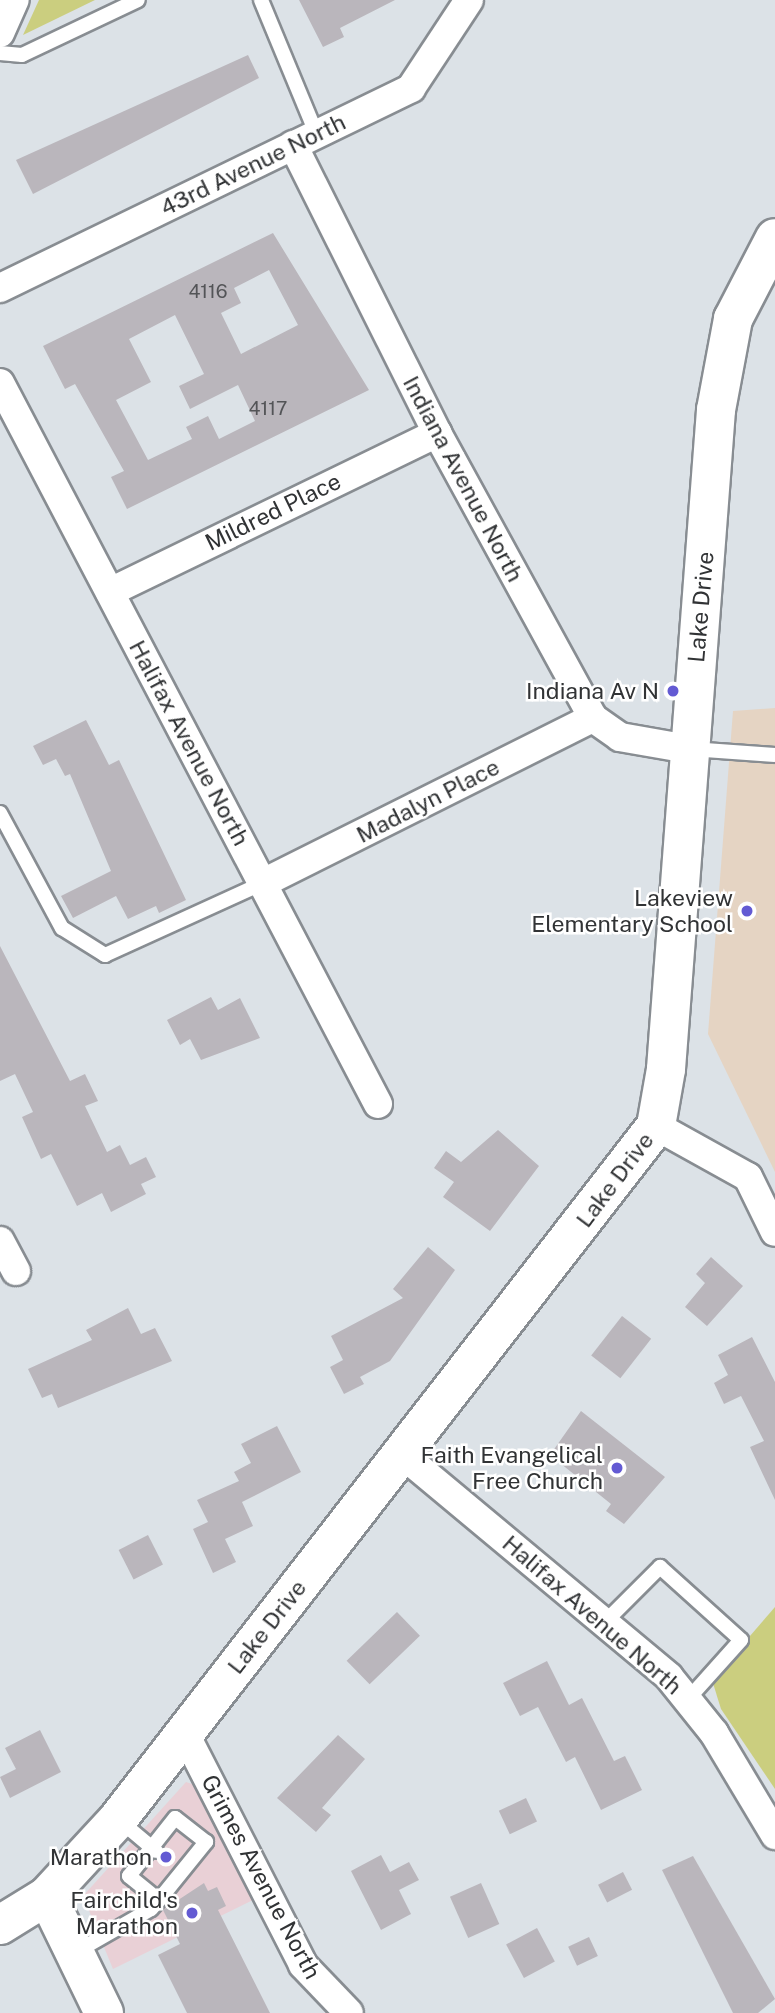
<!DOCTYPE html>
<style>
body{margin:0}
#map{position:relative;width:775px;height:2013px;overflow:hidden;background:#dce2e7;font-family:"Public Sans",sans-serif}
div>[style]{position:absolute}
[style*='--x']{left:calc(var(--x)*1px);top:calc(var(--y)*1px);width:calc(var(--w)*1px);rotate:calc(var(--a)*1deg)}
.commercial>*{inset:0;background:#e9d0d6}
.education>*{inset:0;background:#e5d4c3}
.green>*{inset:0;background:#cbce7f}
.building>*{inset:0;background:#bab6bc;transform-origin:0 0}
.roads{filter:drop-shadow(2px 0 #888d92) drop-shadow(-2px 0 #888d92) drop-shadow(0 2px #888d92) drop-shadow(0 -2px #888d92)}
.lane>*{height:14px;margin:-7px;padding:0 7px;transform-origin:7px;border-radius:7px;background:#fff}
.street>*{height:28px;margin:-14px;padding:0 14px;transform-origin:14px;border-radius:14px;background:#fff}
.secondary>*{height:38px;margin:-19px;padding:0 19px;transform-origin:19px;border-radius:19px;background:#fff}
.dots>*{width:19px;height:19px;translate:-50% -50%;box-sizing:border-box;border:4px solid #fff;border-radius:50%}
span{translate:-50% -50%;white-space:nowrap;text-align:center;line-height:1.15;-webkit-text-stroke:5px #fff;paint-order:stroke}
.number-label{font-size:19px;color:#535457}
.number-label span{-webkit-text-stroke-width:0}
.street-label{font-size:23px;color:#313335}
.poi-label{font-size:23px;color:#313335}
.right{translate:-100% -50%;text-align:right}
</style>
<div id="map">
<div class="commercial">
<div style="clip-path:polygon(186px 1782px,201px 1787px,255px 1899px,113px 1969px,83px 1896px)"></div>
</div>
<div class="education">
<div style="clip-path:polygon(775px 708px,775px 1172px,708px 1034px,733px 711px)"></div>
</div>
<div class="green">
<div style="clip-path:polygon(39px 0,95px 0,23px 35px)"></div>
<div style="clip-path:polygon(775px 1607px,775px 1789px,721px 1709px,712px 1680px)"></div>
</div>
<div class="building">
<div style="clip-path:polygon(299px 0,395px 0,340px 28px,344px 37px,323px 47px)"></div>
<div style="clip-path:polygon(248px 55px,259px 78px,33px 194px,16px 160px)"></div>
<div style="clip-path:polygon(evenodd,273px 233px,369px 390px,127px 509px,111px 477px,124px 471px,75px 384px,65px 389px,43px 346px,273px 233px,269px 270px,298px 325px,241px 354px,221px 313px,241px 303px,234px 288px,269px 270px,273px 233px,175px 315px,204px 374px,179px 386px,190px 409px,238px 385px,255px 421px,219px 439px,208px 416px,186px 427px,192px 439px,148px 460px,116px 400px,151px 382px,129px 339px,175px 315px)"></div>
<div style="clip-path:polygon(86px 720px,109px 765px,119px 760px,186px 900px,159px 913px,156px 906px,128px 919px,116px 896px,73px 918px,61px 896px,111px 871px,70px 774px,65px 776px,56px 759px,43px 765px,33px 746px)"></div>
<div style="clip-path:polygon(0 946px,70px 1081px,85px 1074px,98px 1101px,85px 1106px,107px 1152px,120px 1145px,130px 1165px,146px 1157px,156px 1177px,141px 1184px,146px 1194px,111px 1212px,102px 1193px,77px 1206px,51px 1154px,41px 1159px,22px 1117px,33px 1112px,15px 1074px,0 1081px)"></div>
<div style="clip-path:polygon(211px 997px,218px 1010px,240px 998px,260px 1038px,201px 1060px,190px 1039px,180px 1045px,167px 1020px)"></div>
<div style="clip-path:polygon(498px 1130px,539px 1166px,490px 1231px,443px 1197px,454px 1182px,434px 1168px,446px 1151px,461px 1162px)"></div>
<div style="clip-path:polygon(428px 1247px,455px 1270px,390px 1361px,360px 1377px,364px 1384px,344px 1394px,330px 1367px,343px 1360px,331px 1336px,403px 1298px,393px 1289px)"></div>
<div style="clip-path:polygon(711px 1257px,743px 1286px,707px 1326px,685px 1307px,705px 1283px,696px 1274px)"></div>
<div style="clip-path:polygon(128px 1308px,141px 1334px,155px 1328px,172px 1361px,58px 1408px,52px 1394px,42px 1398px,28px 1369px,92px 1340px,86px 1330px)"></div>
<div style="left:622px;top:1316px;width:37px;height:50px;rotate:38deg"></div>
<div style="clip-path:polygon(752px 1337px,775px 1382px,775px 1500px,750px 1447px,764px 1441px,741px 1396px,724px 1404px,714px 1383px,728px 1375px,718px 1355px)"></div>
<div style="clip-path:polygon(581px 1411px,665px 1477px,624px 1524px,606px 1511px,611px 1504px,550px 1455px)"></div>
<div style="clip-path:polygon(277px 1426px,301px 1472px,242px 1502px,253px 1526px,225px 1539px,236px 1562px,213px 1573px,193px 1529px,208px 1522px,197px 1500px,239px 1481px,234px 1472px,251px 1463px,241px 1444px)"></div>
<div style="left:148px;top:1535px;width:33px;height:33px;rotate:63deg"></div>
<div style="left:397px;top:1612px;width:33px;height:70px;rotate:46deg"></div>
<div style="clip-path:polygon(547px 1661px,569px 1705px,582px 1698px,614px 1761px,625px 1756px,642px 1790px,601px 1810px,575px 1757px,566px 1762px,538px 1707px,520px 1716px,503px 1683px)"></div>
<div style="clip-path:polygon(40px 1730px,61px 1772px,10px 1798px,0 1777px,16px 1769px,5px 1748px)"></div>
<div style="clip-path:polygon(338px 1735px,365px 1759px,322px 1808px,331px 1815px,316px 1832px,277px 1798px)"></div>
<div style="left:526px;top:1798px;width:26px;height:30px;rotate:65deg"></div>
<div style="clip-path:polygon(381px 1855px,390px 1872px,409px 1862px,419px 1880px,399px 1890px,411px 1914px,381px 1930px,351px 1871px)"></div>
<div style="clip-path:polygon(693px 1856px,775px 1999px,758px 2013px,733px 2013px,662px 1870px)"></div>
<div style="left:623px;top:1872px;width:20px;height:28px;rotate:63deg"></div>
<div style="clip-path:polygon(204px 1883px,208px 1891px,217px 1887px,226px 1906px,218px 1910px,270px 2013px,187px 2013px,158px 1955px,180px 1944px,163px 1910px)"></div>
<div style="left:481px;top:1883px;width:45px;height:34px;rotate:66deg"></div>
<div style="left:537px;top:1928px;width:38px;height:35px;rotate:62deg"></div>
<div style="left:589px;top:1937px;width:21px;height:23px;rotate:65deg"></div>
</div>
<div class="roads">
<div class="lane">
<div style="--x:261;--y:0;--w:144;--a:67.5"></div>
<div style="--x:0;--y:53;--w:22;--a:5"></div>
<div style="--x:22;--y:55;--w:128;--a:-25.4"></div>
<div style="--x:691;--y:749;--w:84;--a:4.1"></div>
<div style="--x:0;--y:813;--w:131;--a:61.7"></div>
<div style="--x:62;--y:928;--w:51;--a:32.1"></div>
<div style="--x:105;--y:955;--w:174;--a:-24.5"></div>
<div style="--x:605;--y:1622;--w:78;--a:-45"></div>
<div style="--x:660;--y:1567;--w:109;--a:42"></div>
<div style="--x:741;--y:1640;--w:79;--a:131.9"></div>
<div style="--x:119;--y:1820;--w:48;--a:40"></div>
<div style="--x:76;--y:1952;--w:86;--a:-29.8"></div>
<div style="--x:151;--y:1909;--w:12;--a:-48"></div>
<div style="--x:159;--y:1900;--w:75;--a:-51"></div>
<div style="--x:206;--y:1842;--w:39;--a:-142"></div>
<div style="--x:175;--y:1818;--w:74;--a:128.4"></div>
<div style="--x:129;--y:1876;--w:38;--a:39"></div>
</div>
<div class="street">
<div style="--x:0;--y:33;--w:36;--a:-66"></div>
<div style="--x:293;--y:145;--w:322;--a:63.4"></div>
<div style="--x:437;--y:433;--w:325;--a:61.3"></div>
<div style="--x:593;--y:718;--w:33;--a:35"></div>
<div style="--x:620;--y:737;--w:70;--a:9.9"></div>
<div style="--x:0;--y:288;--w:457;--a:-25.9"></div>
<div style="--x:411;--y:88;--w:105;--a:-56.6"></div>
<div style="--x:0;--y:383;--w:814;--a:62.33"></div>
<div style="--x:110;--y:592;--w:364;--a:-25.9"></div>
<div style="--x:263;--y:883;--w:369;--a:-26.6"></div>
<div style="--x:656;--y:1126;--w:105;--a:29"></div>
<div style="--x:748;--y:1177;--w:61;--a:63.9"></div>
<div style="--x:0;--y:1241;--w:34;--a:62"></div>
<div style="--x:403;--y:1455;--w:346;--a:39.8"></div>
<div style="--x:669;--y:1677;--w:72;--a:51.2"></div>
<div style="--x:714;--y:1733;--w:119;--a:59.1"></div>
<div style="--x:184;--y:1732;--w:262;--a:62.9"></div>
<div style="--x:303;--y:1965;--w:66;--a:46.2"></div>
</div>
<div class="secondary">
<div style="--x:47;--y:1896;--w:130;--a:64"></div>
<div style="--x:0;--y:1925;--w:55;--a:-31.7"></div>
<div style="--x:47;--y:1896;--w:105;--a:-47.3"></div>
<div style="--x:118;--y:1819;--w:877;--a:-52.18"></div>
<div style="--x:656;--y:1126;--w:58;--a:-80"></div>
<div style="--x:666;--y:1069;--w:661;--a:-85.66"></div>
<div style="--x:716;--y:410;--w:93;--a:-79.4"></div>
<div style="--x:733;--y:319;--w:91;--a:-62.6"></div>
</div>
</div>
<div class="dots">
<div style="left:673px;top:691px;background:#635ad3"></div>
<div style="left:747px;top:911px;background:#635ad3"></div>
<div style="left:617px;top:1468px;background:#635ad3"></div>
<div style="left:166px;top:1857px;background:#635ad3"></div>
<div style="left:192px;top:1913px;background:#635ad3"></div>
</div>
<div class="number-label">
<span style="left:208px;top:292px">4116</span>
<span style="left:268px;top:409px">4117</span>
</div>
<div class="street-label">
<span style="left:253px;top:165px;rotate:-26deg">43rd Avenue North</span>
<span style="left:463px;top:479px;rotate:62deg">Indiana Avenue North</span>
<span style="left:273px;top:512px;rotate:-26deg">Mildred Place</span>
<span style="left:701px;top:607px;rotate:-85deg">Lake Drive</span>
<span style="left:189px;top:743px;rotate:62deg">Halifax Avenue North</span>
<span style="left:428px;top:801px;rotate:-27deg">Madalyn Place</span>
<span style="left:615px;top:1180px;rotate:-53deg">Lake Drive</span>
<span style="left:592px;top:1615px;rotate:41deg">Halifax Avenue North</span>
<span style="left:267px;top:1627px;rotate:-52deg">Lake Drive</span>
<span style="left:261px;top:1877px;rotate:62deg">Grimes Avenue North</span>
</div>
<div class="poi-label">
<span class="right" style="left:659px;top:691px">Indiana Av N</span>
<span class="right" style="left:733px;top:911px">Lakeview<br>Elementary School</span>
<span class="right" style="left:603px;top:1468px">Faith Evangelical<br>Free Church</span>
<span class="right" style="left:152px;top:1857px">Marathon</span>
<span class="right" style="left:178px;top:1913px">Fairchild's<br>Marathon</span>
</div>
</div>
